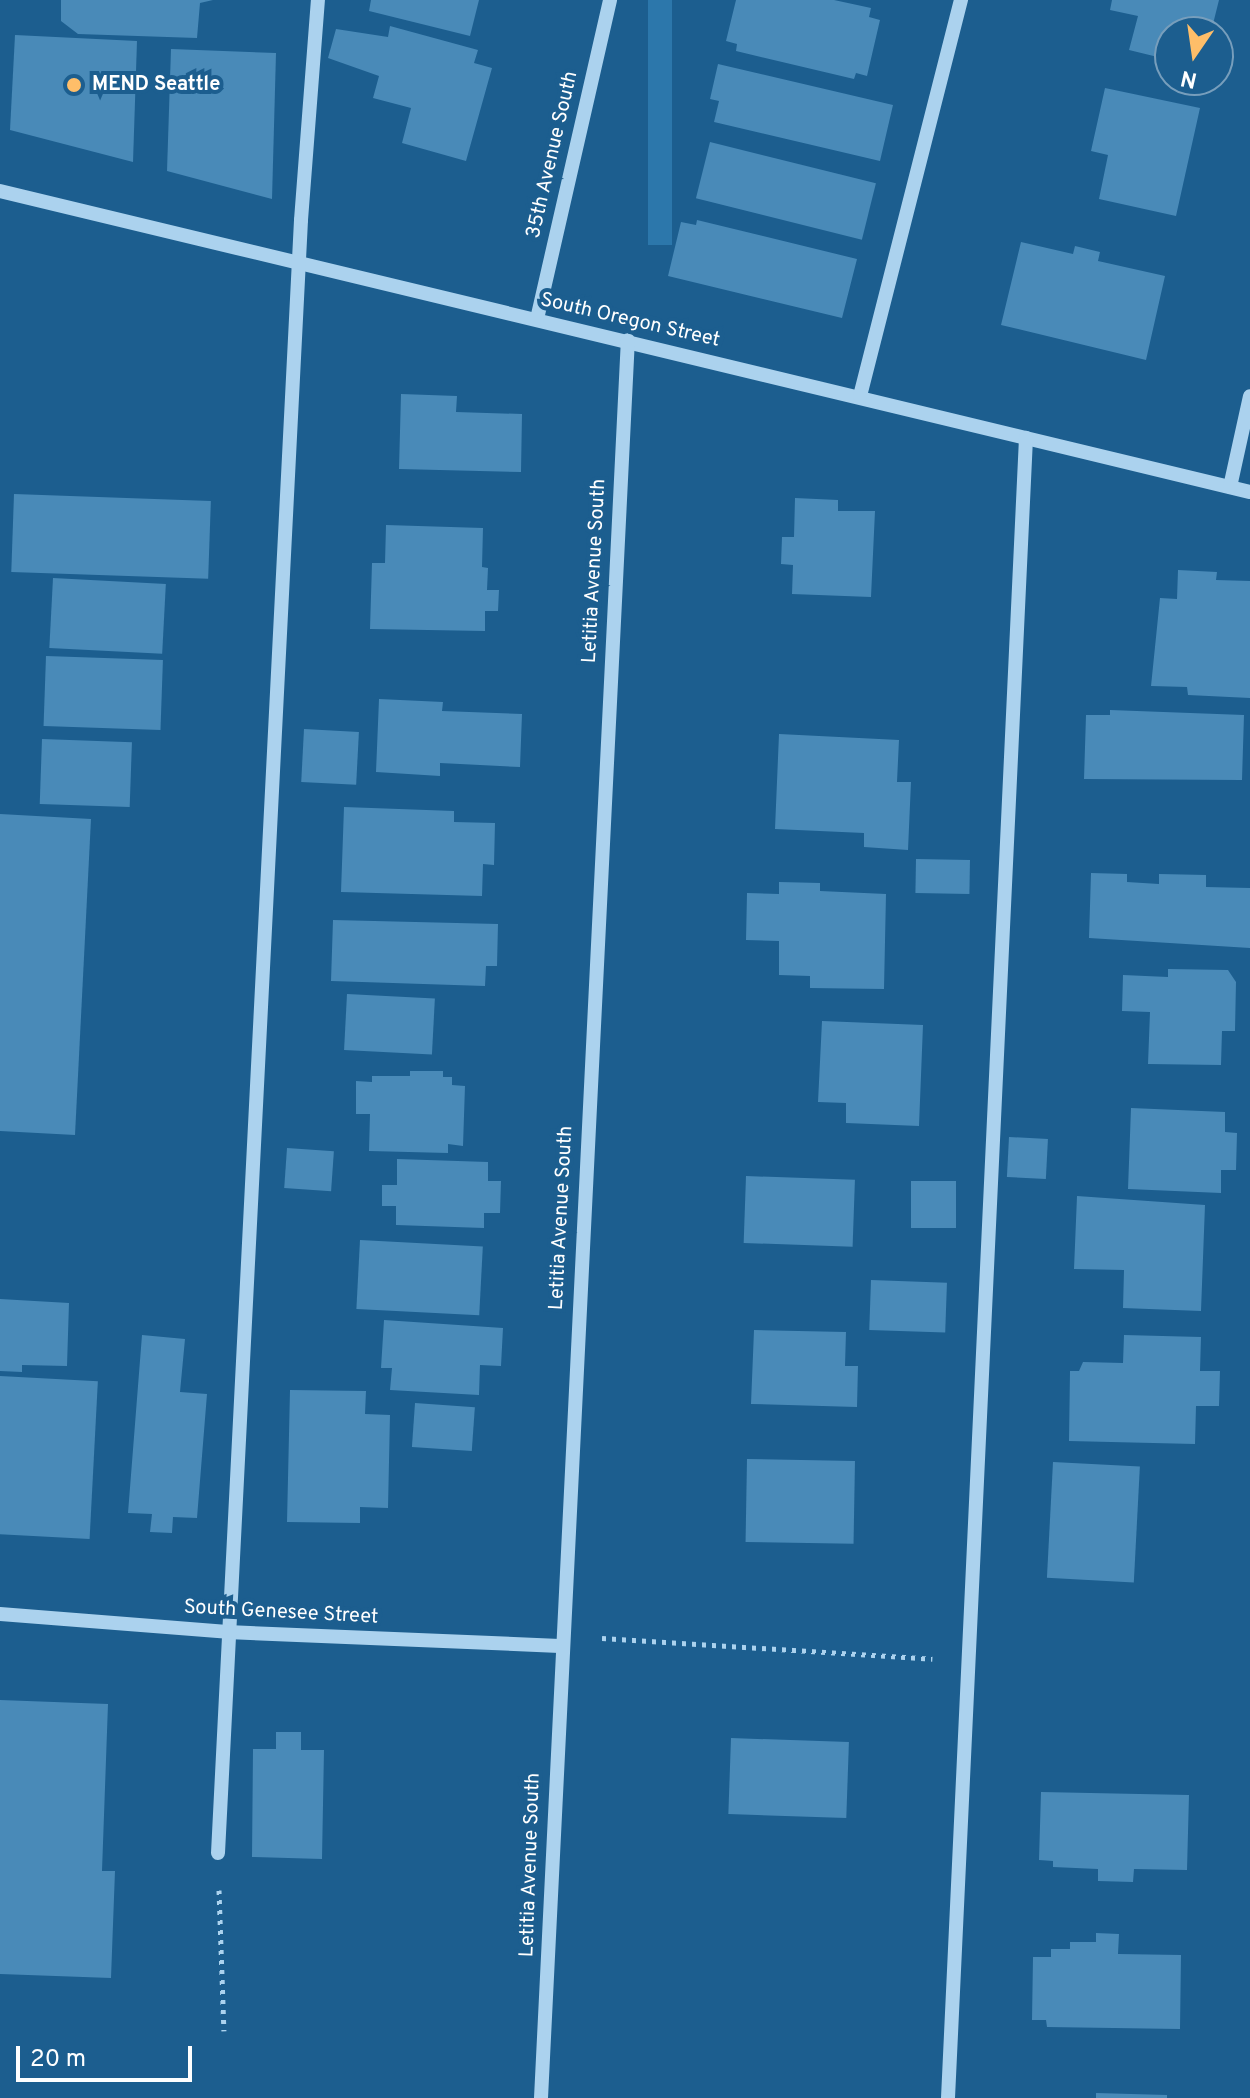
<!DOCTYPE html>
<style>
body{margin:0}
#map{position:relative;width:1250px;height:2098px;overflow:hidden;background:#1c5e8f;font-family:Overpass,sans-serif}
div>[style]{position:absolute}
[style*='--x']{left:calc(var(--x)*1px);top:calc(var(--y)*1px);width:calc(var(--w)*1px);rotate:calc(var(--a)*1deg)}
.green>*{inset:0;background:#2c77ab;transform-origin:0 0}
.building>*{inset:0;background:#498ab8;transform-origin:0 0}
.path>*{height:5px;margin-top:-2.5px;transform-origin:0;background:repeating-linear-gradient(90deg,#abd2ee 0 4px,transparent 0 10px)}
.minor>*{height:14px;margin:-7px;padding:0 7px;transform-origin:7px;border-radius:7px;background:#abd2ee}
.dots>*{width:22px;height:22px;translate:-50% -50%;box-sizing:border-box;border:4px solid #1c5e8f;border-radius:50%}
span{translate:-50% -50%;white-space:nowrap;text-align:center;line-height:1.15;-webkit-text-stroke:8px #1c5e8f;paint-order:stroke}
.poi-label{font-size:20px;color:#fff;font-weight:700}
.left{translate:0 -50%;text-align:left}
.street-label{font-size:20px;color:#fff}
.north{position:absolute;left:1154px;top:16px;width:80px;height:80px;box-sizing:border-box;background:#1c5e8f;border:2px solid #779ebc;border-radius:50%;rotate:193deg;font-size:22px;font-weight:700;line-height:32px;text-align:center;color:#fff}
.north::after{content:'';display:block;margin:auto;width:28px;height:36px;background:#febe69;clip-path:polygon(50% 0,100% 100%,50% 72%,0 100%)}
.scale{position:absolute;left:16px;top:2046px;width:176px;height:36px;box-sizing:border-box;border:4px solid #fff;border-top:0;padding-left:10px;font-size:24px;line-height:28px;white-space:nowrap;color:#fff;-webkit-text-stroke:6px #1c5e8f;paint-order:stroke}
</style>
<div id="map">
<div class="green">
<div style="left:648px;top:0;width:24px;height:245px"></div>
</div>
<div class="building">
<div style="clip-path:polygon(61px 0,213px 0,200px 3px,197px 38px,78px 34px,61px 21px)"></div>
<div style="clip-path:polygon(371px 0,479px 0,470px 36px,369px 11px)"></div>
<div style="clip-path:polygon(736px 0,834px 0,871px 8px,869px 17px,880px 20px,867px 76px,856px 73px,854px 79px,736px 51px,737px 44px,726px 41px)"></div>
<div style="clip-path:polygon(1112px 0,1219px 0,1211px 32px,1170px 32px,1170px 60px,1129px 50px,1138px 16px,1110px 10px)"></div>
<div style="clip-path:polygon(390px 26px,478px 50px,474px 63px,492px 68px,466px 161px,402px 143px,411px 108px,373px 98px,379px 76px,328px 58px,336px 29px,388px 37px)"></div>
<div style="clip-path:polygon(15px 35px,137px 41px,133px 162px,10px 130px)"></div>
<div style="clip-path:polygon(171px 49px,276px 53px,272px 199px,167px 171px)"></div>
<div style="clip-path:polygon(718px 64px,893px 105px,880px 161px,714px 122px,719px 101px,710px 99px)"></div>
<div style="clip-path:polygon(1105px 88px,1200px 108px,1176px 216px,1099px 199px,1108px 155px,1091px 151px)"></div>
<div style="left:710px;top:142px;width:171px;height:58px;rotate:14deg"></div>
<div style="clip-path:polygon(697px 220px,857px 259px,842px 318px,668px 276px,681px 222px,696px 225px)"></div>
<div style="clip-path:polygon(1021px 242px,1073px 254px,1075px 246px,1100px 252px,1098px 261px,1165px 276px,1146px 360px,1001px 325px)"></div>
<div style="clip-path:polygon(401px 394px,457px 396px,456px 412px,522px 414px,521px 472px,399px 469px)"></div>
<div style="left:14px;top:494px;width:197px;height:78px;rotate:2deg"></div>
<div style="clip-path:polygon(795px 498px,838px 500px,838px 511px,875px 511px,871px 597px,792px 594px,793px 565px,781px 564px,782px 537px,794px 537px)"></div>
<div style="clip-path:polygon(386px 525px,483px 528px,482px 567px,488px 568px,487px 590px,499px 590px,498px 611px,485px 611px,485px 631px,370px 629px,372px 563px,385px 563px)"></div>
<div style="clip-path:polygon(1178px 570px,1217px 572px,1216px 580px,1250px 581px,1250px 698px,1188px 695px,1187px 687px,1151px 686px,1160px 598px,1177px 599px)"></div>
<div style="left:53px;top:578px;width:113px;height:70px;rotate:3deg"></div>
<div style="left:46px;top:656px;width:117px;height:70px;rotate:2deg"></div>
<div style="clip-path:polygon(379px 699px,443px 702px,442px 711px,522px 714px,520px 767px,440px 763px,440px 776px,376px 772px)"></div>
<div style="clip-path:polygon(1110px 710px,1244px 715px,1242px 780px,1084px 779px,1086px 715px,1110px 715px)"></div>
<div style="left:304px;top:729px;width:55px;height:53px;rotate:3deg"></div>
<div style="clip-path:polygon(779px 734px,899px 740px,897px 782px,911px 782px,908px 850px,864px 847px,864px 833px,775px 829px)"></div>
<div style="left:42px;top:739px;width:90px;height:65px;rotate:2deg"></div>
<div style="clip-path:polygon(344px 807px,454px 811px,454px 822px,495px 823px,494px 865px,483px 864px,482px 896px,341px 892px)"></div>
<div style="clip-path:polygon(0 814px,91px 819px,75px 1135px,0 1131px)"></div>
<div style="left:916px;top:859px;width:54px;height:34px;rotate:1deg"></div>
<div style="clip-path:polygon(1091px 873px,1127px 874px,1127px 882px,1159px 884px,1159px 874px,1206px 875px,1206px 887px,1250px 888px,1250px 948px,1089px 938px)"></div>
<div style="clip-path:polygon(779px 882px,820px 883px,820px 891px,886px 894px,884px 989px,810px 988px,810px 976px,779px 975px,779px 941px,746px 940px,747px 893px,779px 894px)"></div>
<div style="clip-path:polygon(333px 920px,498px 924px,497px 966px,486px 966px,485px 986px,331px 981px)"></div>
<div style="clip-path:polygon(1168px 969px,1228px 970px,1236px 982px,1235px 1031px,1222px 1031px,1221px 1065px,1148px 1064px,1150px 1012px,1122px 1011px,1123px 975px,1168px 977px)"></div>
<div style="left:347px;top:994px;width:88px;height:56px;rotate:3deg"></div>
<div style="clip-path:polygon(822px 1021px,923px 1025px,919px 1126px,846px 1123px,846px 1103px,818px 1102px)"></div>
<div style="clip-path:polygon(410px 1071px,443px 1071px,443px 1077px,452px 1077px,452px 1085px,465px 1086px,463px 1146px,448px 1144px,448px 1153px,369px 1151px,370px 1114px,356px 1114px,356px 1081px,372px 1082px,372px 1076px,410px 1076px)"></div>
<div style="clip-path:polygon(1131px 1108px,1225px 1112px,1225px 1132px,1237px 1133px,1236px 1170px,1221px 1170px,1221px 1193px,1128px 1189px)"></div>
<div style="left:1009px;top:1137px;width:39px;height:40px;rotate:3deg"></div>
<div style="left:287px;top:1148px;width:47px;height:40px;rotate:4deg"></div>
<div style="clip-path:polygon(397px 1159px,488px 1162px,488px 1181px,501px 1181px,500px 1213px,484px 1213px,484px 1228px,396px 1225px,396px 1206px,382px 1206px,382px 1185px,397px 1185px)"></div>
<div style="left:746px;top:1176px;width:109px;height:67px;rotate:2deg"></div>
<div style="left:911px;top:1181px;width:45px;height:47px"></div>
<div style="clip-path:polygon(1077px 1196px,1205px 1205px,1201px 1311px,1123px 1308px,1124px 1270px,1074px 1269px)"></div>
<div style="left:360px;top:1240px;width:123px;height:69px;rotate:3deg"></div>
<div style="left:871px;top:1280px;width:76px;height:50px;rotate:2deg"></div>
<div style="clip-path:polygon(0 1299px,69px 1303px,67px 1366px,22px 1365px,22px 1372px,0 1371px)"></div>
<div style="clip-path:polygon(384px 1320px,503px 1328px,501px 1366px,480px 1365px,479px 1395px,390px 1390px,392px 1368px,381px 1368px)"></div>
<div style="clip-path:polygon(754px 1330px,846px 1332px,845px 1366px,858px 1366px,857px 1407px,751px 1404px)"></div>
<div style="clip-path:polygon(142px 1335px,185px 1339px,180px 1392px,207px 1394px,197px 1518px,173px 1517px,172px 1533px,150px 1532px,152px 1514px,128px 1513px)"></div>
<div style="clip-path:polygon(1124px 1335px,1201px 1337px,1200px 1371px,1220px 1371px,1219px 1406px,1196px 1406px,1195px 1444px,1069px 1441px,1070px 1371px,1079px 1371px,1083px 1362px,1123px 1363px)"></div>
<div style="left:0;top:1376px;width:98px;height:158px;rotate:3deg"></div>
<div style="clip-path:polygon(290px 1390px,366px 1391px,365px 1414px,390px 1415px,388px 1508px,360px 1507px,360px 1523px,287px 1522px)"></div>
<div style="left:415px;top:1403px;width:60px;height:44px;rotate:4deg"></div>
<div style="left:747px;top:1459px;width:108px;height:83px;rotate:1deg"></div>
<div style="left:1053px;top:1462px;width:87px;height:116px;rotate:3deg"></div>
<div style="clip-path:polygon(0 1700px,108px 1704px,102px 1871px,115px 1871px,111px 1978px,0 1974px)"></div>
<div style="clip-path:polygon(276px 1732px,301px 1732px,301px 1750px,324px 1750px,322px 1859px,252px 1857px,253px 1749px,276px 1749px)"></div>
<div style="left:731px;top:1738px;width:118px;height:76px;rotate:2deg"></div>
<div style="clip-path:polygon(1041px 1792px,1189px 1795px,1187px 1870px,1134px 1869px,1133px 1882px,1098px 1881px,1098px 1869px,1053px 1867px,1053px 1861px,1039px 1860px)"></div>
<div style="clip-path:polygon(1096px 1933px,1119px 1934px,1118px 1954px,1181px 1955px,1180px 2029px,1047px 2027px,1046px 2020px,1032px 2020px,1033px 1957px,1051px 1957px,1051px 1949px,1070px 1949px,1070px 1942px,1096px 1942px)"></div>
<div style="clip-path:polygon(1096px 2093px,1167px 2095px,1167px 2098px,1096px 2098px)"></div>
</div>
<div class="path">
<div style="--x:602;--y:1638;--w:331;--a:3.6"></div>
<div style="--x:219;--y:1890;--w:141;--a:88"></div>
</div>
<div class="minor">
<div style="--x:0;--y:191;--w:1286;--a:13.54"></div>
<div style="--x:537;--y:319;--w:327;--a:-77.1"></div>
<div style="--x:860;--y:396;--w:409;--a:-75.7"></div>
<div style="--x:1230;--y:487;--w:93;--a:-77.6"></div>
<div style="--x:0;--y:1614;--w:228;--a:4.5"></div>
<div style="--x:227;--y:1632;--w:333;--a:2.4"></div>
<div style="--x:218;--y:1853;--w:1635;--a:-87.09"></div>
<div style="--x:301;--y:220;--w:221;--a:-85.6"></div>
<div style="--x:541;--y:2098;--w:1760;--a:-87.17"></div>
<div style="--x:948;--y:2098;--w:1662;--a:-87.31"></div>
</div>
<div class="dots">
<div style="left:74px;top:85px;background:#febe69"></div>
</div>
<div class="poi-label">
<span class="left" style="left:92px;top:85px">MEND Seattle</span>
</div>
<div class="street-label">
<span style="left:553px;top:155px;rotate:-77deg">35th Avenue South</span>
<span style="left:630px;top:321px;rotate:13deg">South Oregon Street</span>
<span style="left:595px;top:571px;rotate:-87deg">Letitia Avenue South</span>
<span style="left:562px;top:1218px;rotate:-87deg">Letitia Avenue South</span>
<span style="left:281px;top:1613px;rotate:3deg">South Genesee Street</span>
<span style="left:531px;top:1865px;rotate:-88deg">Letitia Avenue South</span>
</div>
<div class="north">N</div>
<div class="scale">20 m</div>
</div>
